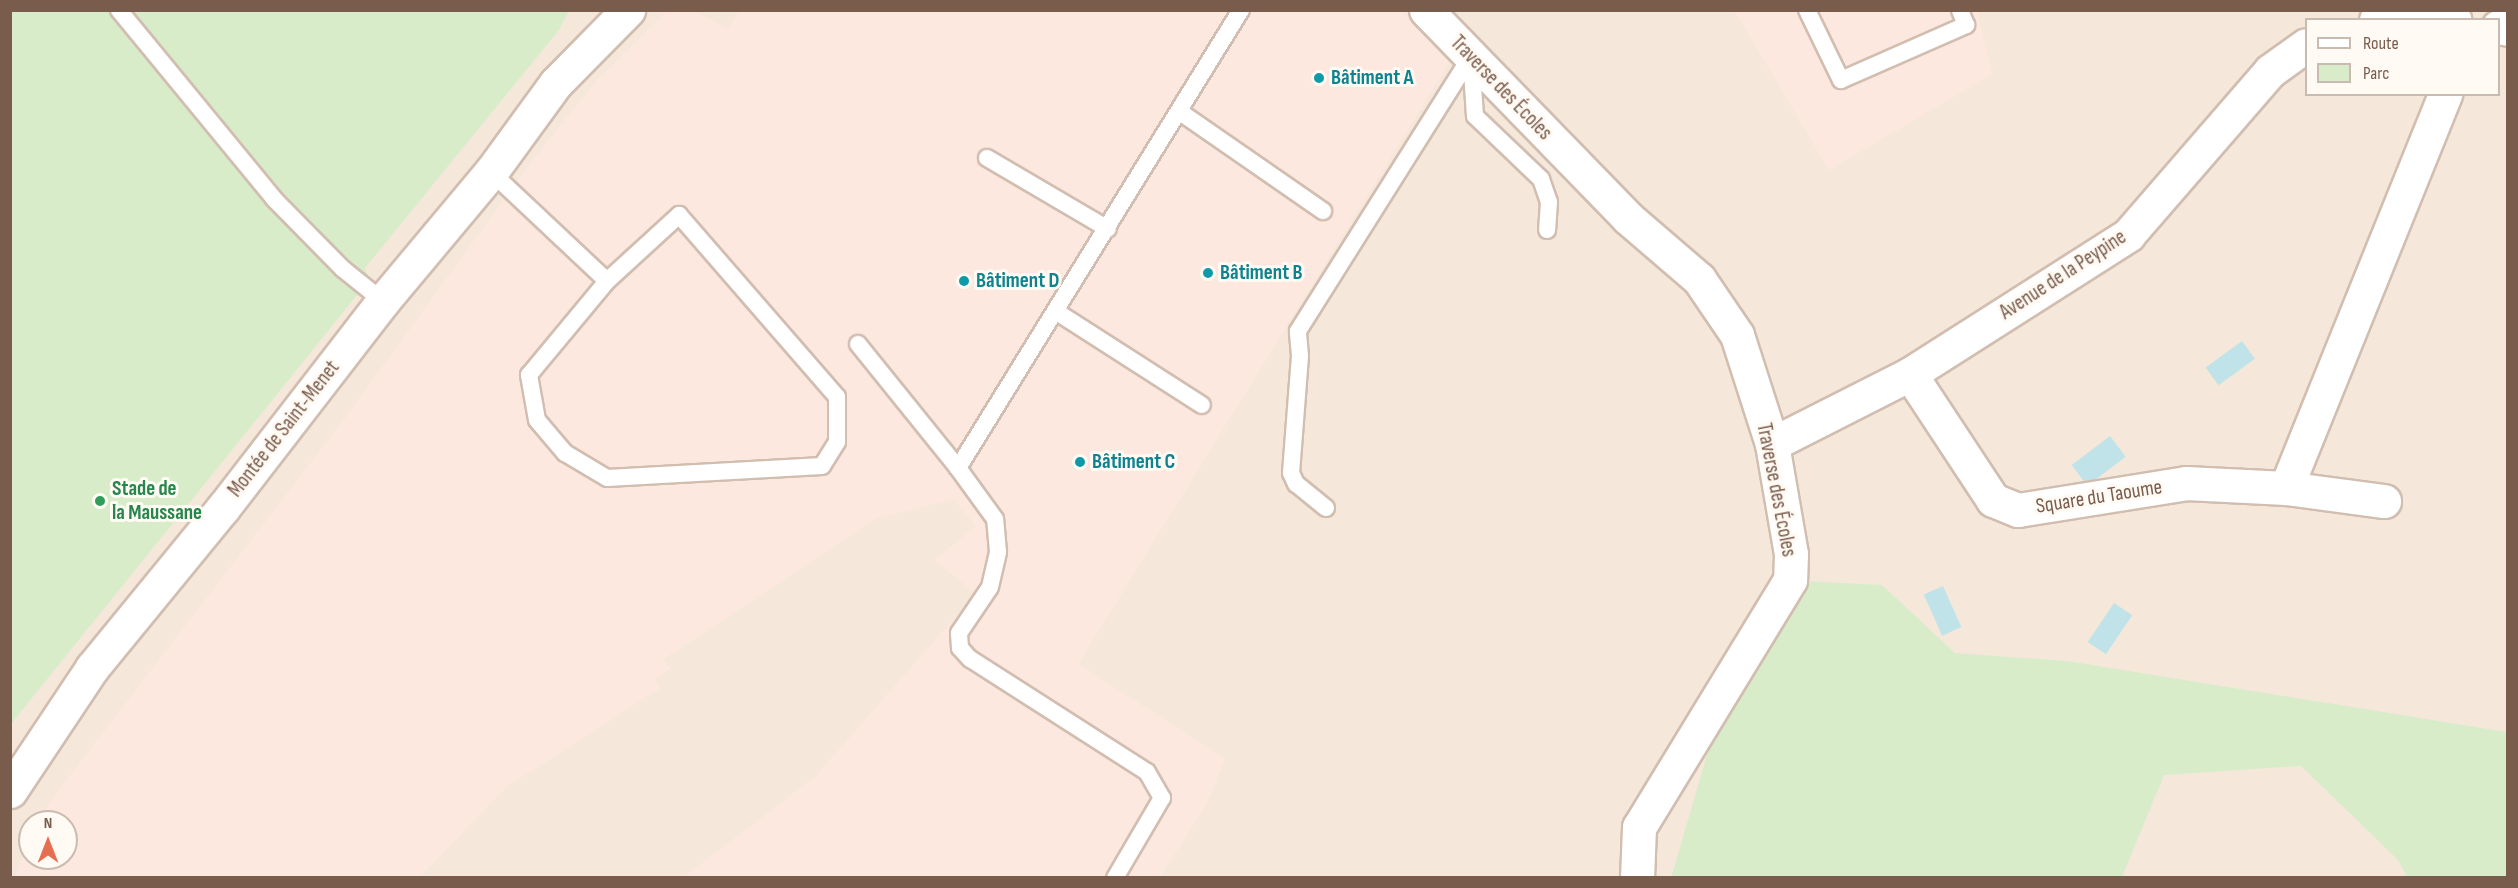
<!DOCTYPE html>
<meta charset="utf-8">
<style>
body{margin:0}
#map{position:relative;width:2518px;height:888px;overflow:hidden;background:#fdf6ec;font-family:"Sofia Sans Condensed",sans-serif}
div>[style]{position:absolute}
[style*='--x']{left:calc(var(--x)*1px);top:calc(var(--y)*1px);width:calc(var(--w)*1px);rotate:calc(var(--a)*1deg)}
.residential>*{inset:0;background:#f5e8da}
.commercial>*{inset:0;background:#fde8e0}
.green>*{inset:0;background:#d8ecc9}
.water>*{inset:0;background:#bfe3e8;transform-origin:0 0}
.roads{filter:drop-shadow(2px 0 #d1beb0) drop-shadow(-2px 0 #d1beb0) drop-shadow(0 2px #d1beb0) drop-shadow(0 -2px #d1beb0)}
.lane>*{height:16px;margin:-8px;padding:0 8px;transform-origin:8px;border-radius:8px;background:#fff}
.street>*{height:33px;margin:-16.5px;padding:0 16.5px;transform-origin:16.5px;border-radius:16.5px;background:#fff}
.secondary>*{height:33px;margin:-16.5px;padding:0 16.5px;transform-origin:16.5px;border-radius:16.5px;background:#fff}
.dots>*{width:16px;height:16px;translate:-50% -50%;box-sizing:border-box;border:3px solid #fffaf3;border-radius:50%}
span{translate:-50% -50%;white-space:nowrap;text-align:center;line-height:1.15;-webkit-text-stroke:6px #fffaf3;paint-order:stroke}
.culture-label{font-size:21px;color:#0d838f;font-weight:700}
.left{translate:0 -50%;text-align:left}
.street-label{font-size:21px;color:#7a5c4d}
.leisure-label{font-size:21px;color:#27864d;font-weight:700}
.frame{position:absolute;inset:0;border:12px solid #7a5c4d;pointer-events:none}
.legend{position:absolute;left:2305px;top:18px;width:195px;height:78px;box-sizing:border-box;background:#fffaf3;border:2px solid #cabbb1;margin:0;padding:8px 10px;list-style:none;font-size:18px;color:#7a5c4d}
.legend li{display:flex;align-items:center;gap:12px;height:30px}
.legend b{width:30px;border:2px solid #cabbb1}
.north{position:absolute;left:18px;top:810px;width:60px;height:60px;box-sizing:border-box;background:#fffaf3;border:2px solid #cabbb1;border-radius:50%;rotate:0deg;font-size:16px;font-weight:700;line-height:24px;text-align:center;color:#7a5c4d}
.north::after{content:'';display:block;margin:auto;width:21px;height:27px;background:#e76f51;clip-path:polygon(50% 0,100% 100%,50% 72%,0 100%)}
</style>
<div id="map">
<div class="residential">
<div style="clip-path:polygon(evenodd,11px 11px,2507px 11px,2507px 877px,11px 877px,11px 11px,2306px 20px,2498px 20px,2498px 94px,2306px 94px,2306px 20px,11px 11px,30px 822px,66px 822px,66px 858px,30px 858px,30px 822px)"></div>
</div>
<div class="commercial">
<div style="clip-path:polygon(740px 10px,1402px 11px,1449px 63px,1078px 664px,1225px 759px,1205px 807px,1160px 877px,684px 877px,815px 777px,976px 594px,935px 560px,976px 526px,954px 499px,877px 518px,662px 660px,671px 668px,655px 679px,660px 688px,505px 788px,420px 877px,14px 878px,30px 844px,30px 858px,66px 858px,66px 822px,40px 822px,50px 802px,346px 417px,532px 161px,595px 83px,667px 11px,694px 11px,728px 29px)"></div>
<div style="clip-path:polygon(1735px 11px,1977px 11px,1992px 74px,1829px 170px)"></div>
</div>
<div class="green">
<div style="clip-path:polygon(11px 11px,569px 11px,559px 30px,365px 268px,369px 280px,11px 724px)"></div>
<div style="clip-path:polygon(1804px 581px,1882px 585px,1955px 653px,2067px 661px,2507px 732px,2507px 877px,2407px 877px,2398px 860px,2301px 766px,2164px 775px,2122px 877px,1671px 878px,1709px 748px)"></div>
</div>
<div class="water">
<div style="left:2242px;top:341px;width:22px;height:45px;rotate:54deg"></div>
<div style="left:2110px;top:436px;width:26px;height:48px;rotate:53deg"></div>
<div style="left:1943px;top:586px;width:45px;height:21px;rotate:66deg"></div>
<div style="left:2114px;top:603px;width:22px;height:47px;rotate:34deg"></div>
</div>
<div class="roads">
<div class="lane">
<div style="--x:119;--y:10;--w:244;--a:50.6"></div>
<div style="--x:274;--y:199;--w:98;--a:45.4"></div>
<div style="--x:343;--y:269;--w:51;--a:38.7"></div>
<div style="--x:1807;--y:10;--w:78;--a:64.1"></div>
<div style="--x:1841;--y:80;--w:137;--a:-23.7"></div>
<div style="--x:1966;--y:25;--w:16;--a:-112"></div>
<div style="--x:1180;--y:112;--w:174;--a:34.7"></div>
<div style="--x:987;--y:158;--w:140;--a:30.4"></div>
<div style="--x:491;--y:172;--w:159;--a:43.2"></div>
<div style="--x:607;--y:281;--w:98;--a:-42.5"></div>
<div style="--x:679;--y:215;--w:241;--a:49"></div>
<div style="--x:837;--y:397;--w:45;--a:90"></div>
<div style="--x:837;--y:442;--w:28;--a:122"></div>
<div style="--x:822;--y:466;--w:215;--a:176.8"></div>
<div style="--x:607;--y:478;--w:49;--a:-149.2"></div>
<div style="--x:565;--y:453;--w:43;--a:-130.3"></div>
<div style="--x:537;--y:420;--w:46;--a:-100.1"></div>
<div style="--x:529;--y:375;--w:122;--a:-50.3"></div>
<div style="--x:1057;--y:312;--w:172;--a:32.7"></div>
<div style="--x:858;--y:344;--w:159;--a:51.1"></div>
<div style="--x:1326;--y:508;--w:38;--a:-141"></div>
<div style="--x:1296;--y:484;--w:12;--a:-114"></div>
<div style="--x:1291;--y:473;--w:117;--a:-85.6"></div>
<div style="--x:1300;--y:356;--w:25;--a:-95"></div>
<div style="--x:1298;--y:331;--w:325;--a:-57.8"></div>
<div style="--x:1471;--y:56;--w:60;--a:86.2"></div>
<div style="--x:1475;--y:116;--w:91;--a:43.7"></div>
<div style="--x:1541;--y:179;--w:24;--a:71"></div>
<div style="--x:1549;--y:202;--w:28;--a:94"></div>
<div style="--x:1115;--y:878;--w:93;--a:-59.6"></div>
<div style="--x:1162;--y:798;--w:30;--a:-120"></div>
<div style="--x:1147;--y:772;--w:210;--a:-147.4"></div>
<div style="--x:970;--y:659;--w:15;--a:-132"></div>
<div style="--x:960;--y:648;--w:15;--a:-94"></div>
<div style="--x:959;--y:633;--w:55;--a:-56"></div>
<div style="--x:990;--y:587;--w:36;--a:-77"></div>
<div style="--x:998;--y:552;--w:33;--a:-95"></div>
<div style="--x:995;--y:519;--w:63;--a:-126"></div>
<div style="--x:958;--y:468;--w:538;--a:-58.29"></div>
</div>
<div class="street">
<div style="--x:1426;--y:10;--w:290;--a:45.8"></div>
<div style="--x:1628;--y:218;--w:94;--a:40.7"></div>
<div style="--x:1699;--y:279;--w:68;--a:55.8"></div>
<div style="--x:1737;--y:335;--w:114;--a:72.2"></div>
<div style="--x:1772;--y:444;--w:112;--a:80.2"></div>
<div style="--x:1791;--y:554;--w:26;--a:92"></div>
<div style="--x:1790;--y:580;--w:289;--a:121.4"></div>
<div style="--x:1639;--y:827;--w:51;--a:92.2"></div>
<div style="--x:2376;--y:20;--w:41;--a:-9.9"></div>
<div style="--x:2416;--y:13;--w:39;--a:10"></div>
<div style="--x:2498;--y:27;--w:10;--a:11"></div>
<div style="--x:1910;--y:374;--w:151;--a:56.6"></div>
<div style="--x:1993;--y:500;--w:27;--a:22"></div>
<div style="--x:2018;--y:510;--w:170;--a:-9.1"></div>
<div style="--x:2186;--y:483;--w:100;--a:2.9"></div>
<div style="--x:2286;--y:488;--w:99;--a:7.6"></div>
<div style="--x:1772;--y:444;--w:155;--a:-26.9"></div>
<div style="--x:1910;--y:374;--w:259;--a:-32.5"></div>
<div style="--x:2128;--y:235;--w:217;--a:-49.1"></div>
<div style="--x:2270;--y:71;--w:44;--a:-35.8"></div>
<div style="--x:2286;--y:488;--w:425;--a:-68"></div>
</div>
<div class="secondary">
<div style="--x:10;--y:791;--w:148;--a:-56.3"></div>
<div style="--x:92;--y:668;--w:207;--a:-50.7"></div>
<div style="--x:223;--y:508;--w:262;--a:-52.3"></div>
<div style="--x:383;--y:301;--w:168;--a:-50.1"></div>
<div style="--x:491;--y:172;--w:110;--a:-53.9"></div>
<div style="--x:556;--y:83;--w:103;--a:-45.4"></div>
</div>
</div>
<div class="dots">
<div style="left:1319px;top:78px;background:#0f9aa8"></div>
<div style="left:1208px;top:273px;background:#0f9aa8"></div>
<div style="left:964px;top:281px;background:#0f9aa8"></div>
<div style="left:1080px;top:462px;background:#0f9aa8"></div>
<div style="left:100px;top:501px;background:#2e9e5b"></div>
</div>
<div class="culture-label">
<span class="left" style="left:1331px;top:78px">Bâtiment A</span>
<span class="left" style="left:1220px;top:273px">Bâtiment B</span>
<span class="left" style="left:976px;top:281px">Bâtiment D</span>
<span class="left" style="left:1092px;top:462px">Bâtiment C</span>
</div>
<div class="street-label">
<span style="left:1501px;top:88px;rotate:46deg">Traverse des Écoles</span>
<span style="left:2063px;top:275px;rotate:-33deg">Avenue de la Peypine</span>
<span style="left:284px;top:429px;rotate:-52deg">Montée de Saint-Menet</span>
<span style="left:1776px;top:490px;rotate:79deg">Traverse des Écoles</span>
<span style="left:2099px;top:497px;rotate:-9deg">Square du Taoume</span>
</div>
<div class="leisure-label">
<span class="left" style="left:112px;top:501px">Stade de<br>la Maussane</span>
</div>
<div class="frame"></div>
<ul class="legend">
<li><b style="height:8px;background:#fff"></b>Route</li>
<li><b style="height:16px;background:#d8ecc9"></b>Parc</li>
</ul>
<div class="north">N</div>
</div>
